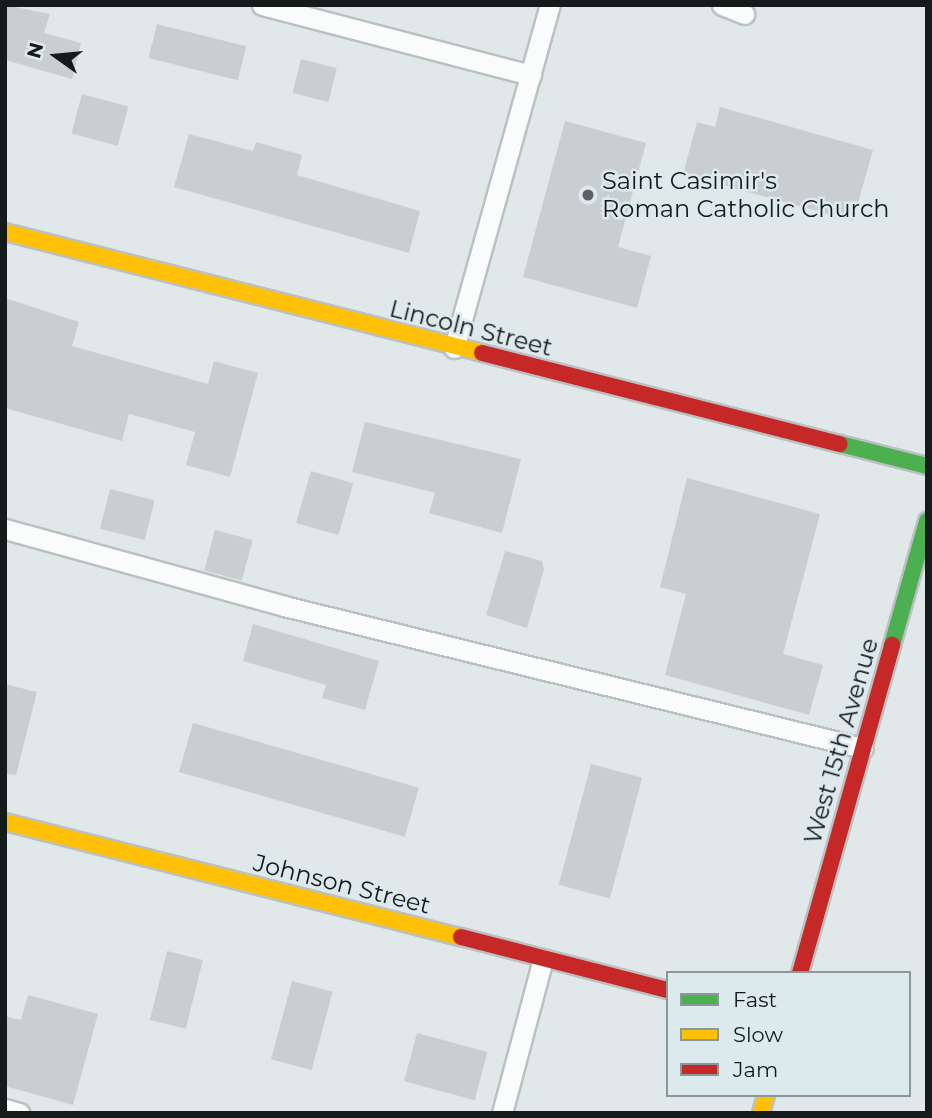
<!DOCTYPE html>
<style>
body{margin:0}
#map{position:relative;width:932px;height:1118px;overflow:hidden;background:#e0e8ea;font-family:Montserrat,sans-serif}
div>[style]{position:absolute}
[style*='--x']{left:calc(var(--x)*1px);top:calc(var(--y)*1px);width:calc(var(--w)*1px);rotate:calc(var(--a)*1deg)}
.building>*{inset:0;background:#c9cfd1;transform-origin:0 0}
.roads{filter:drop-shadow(2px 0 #bbc1c2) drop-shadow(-2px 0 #bbc1c2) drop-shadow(0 2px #bbc1c2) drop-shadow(0 -2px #bbc1c2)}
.lane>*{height:19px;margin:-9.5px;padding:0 9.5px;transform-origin:9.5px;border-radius:9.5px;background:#fafcfc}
.fast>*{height:16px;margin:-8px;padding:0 8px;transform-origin:8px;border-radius:8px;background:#4caf50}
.slow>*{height:16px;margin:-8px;padding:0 8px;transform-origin:8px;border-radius:8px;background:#ffc107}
.jam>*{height:16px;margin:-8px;padding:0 8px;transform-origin:8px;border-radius:8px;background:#c62828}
.dots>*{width:19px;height:19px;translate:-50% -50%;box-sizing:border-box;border:4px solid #dceaee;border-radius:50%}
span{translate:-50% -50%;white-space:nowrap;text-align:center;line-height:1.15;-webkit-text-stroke:5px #dceaee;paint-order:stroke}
.poi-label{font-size:24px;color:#151a1b}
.left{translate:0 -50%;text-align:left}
.street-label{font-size:24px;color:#151a1b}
.frame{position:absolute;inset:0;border:7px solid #151a1b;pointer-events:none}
.legend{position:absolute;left:666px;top:971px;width:245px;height:126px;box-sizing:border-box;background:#dceaee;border:2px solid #8c979a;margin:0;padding:9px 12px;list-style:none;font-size:21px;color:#151a1b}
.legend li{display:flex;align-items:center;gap:14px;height:35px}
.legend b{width:35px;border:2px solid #8c979a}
.north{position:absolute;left:21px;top:21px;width:70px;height:70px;-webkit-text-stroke:5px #dceaee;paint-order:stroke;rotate:285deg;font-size:19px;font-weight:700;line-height:28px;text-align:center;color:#151a1b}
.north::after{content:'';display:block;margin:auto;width:24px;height:32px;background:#151a1b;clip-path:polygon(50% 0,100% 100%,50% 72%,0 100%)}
</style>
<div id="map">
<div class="building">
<div style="clip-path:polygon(5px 5px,50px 14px,44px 33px,81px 43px,72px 79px,5px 60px)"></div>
<div style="left:157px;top:24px;width:92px;height:35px;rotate:14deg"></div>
<div style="left:301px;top:59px;width:37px;height:35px;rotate:14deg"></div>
<div style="left:82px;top:94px;width:48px;height:41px;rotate:15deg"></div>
<div style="clip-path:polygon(720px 107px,873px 150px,853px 221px,683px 174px,697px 122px,715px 127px)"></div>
<div style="clip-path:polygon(565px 121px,646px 143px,618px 247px,651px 256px,637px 308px,523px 277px)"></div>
<div style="clip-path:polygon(189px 134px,253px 151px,256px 142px,302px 155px,297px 175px,420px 211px,409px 253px,174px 187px)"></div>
<div style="clip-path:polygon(5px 298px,79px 322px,72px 346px,208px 384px,214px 361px,258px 373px,230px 477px,186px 465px,195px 432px,129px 414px,122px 441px,5px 408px)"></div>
<div style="clip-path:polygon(365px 422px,521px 459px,502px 533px,429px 513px,435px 493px,352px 472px)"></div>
<div style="left:311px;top:471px;width:44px;height:54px;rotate:16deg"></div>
<div style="clip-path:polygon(687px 478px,820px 514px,783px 654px,823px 665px,809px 715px,665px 675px,686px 594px,660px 587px)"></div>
<div style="left:110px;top:489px;width:46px;height:41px;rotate:14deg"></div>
<div style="left:215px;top:530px;width:39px;height:42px;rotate:15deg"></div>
<div style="clip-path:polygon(505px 551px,542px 561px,544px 570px,527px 628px,486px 615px)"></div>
<div style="clip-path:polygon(253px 624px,379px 661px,365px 710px,322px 698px,326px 685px,243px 661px)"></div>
<div style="clip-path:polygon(5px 684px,37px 692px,16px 775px,5px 774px)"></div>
<div style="left:193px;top:723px;width:235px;height:51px;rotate:16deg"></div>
<div style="left:591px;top:764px;width:53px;height:125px;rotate:15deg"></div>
<div style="left:167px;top:951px;width:37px;height:71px;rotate:14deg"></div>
<div style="left:292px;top:981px;width:42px;height:81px;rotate:15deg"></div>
<div style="clip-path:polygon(28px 995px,98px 1014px,73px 1105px,5px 1086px,5px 1016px,21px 1020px)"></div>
<div style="left:417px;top:1033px;width:73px;height:50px;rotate:15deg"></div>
</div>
<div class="roads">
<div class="lane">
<div style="--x:262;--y:5;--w:278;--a:14.6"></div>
<div style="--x:722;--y:5;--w:24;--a:22"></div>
<div style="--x:454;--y:348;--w:356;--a:-74.4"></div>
<div style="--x:5;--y:529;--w:289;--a:15.4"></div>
<div style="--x:284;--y:606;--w:596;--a:13.78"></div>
<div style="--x:5;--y:1109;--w:15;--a:16"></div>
<div style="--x:502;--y:1113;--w:159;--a:-75.1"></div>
</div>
<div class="fast">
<div style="--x:840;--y:444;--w:90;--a:14.2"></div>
<div style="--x:892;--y:645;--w:129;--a:-74.2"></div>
</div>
<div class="slow">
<div style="--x:5;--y:232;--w:492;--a:14.2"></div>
<div style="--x:5;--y:822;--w:470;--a:14.2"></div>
<div style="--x:761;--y:1113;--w:19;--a:-74"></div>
</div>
<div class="jam">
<div style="--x:482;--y:353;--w:369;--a:14.3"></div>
<div style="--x:461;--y:937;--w:214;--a:14.4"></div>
<div style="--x:800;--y:973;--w:341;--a:-74.3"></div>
</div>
</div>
<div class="dots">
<div style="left:588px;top:195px;background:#5c6263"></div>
</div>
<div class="poi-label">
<span class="left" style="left:602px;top:195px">Saint Casimir's<br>Roman Catholic Church</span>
</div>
<div class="street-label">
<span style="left:471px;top:328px;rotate:14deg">Lincoln Street</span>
<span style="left:841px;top:741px;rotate:-74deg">West 15th Avenue</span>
<span style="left:342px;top:884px;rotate:14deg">Johnson Street</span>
</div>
<div class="frame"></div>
<ul class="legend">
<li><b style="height:9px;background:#4caf50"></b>Fast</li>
<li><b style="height:9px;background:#ffc107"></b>Slow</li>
<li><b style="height:9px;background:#c62828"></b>Jam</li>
</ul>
<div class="north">N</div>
</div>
